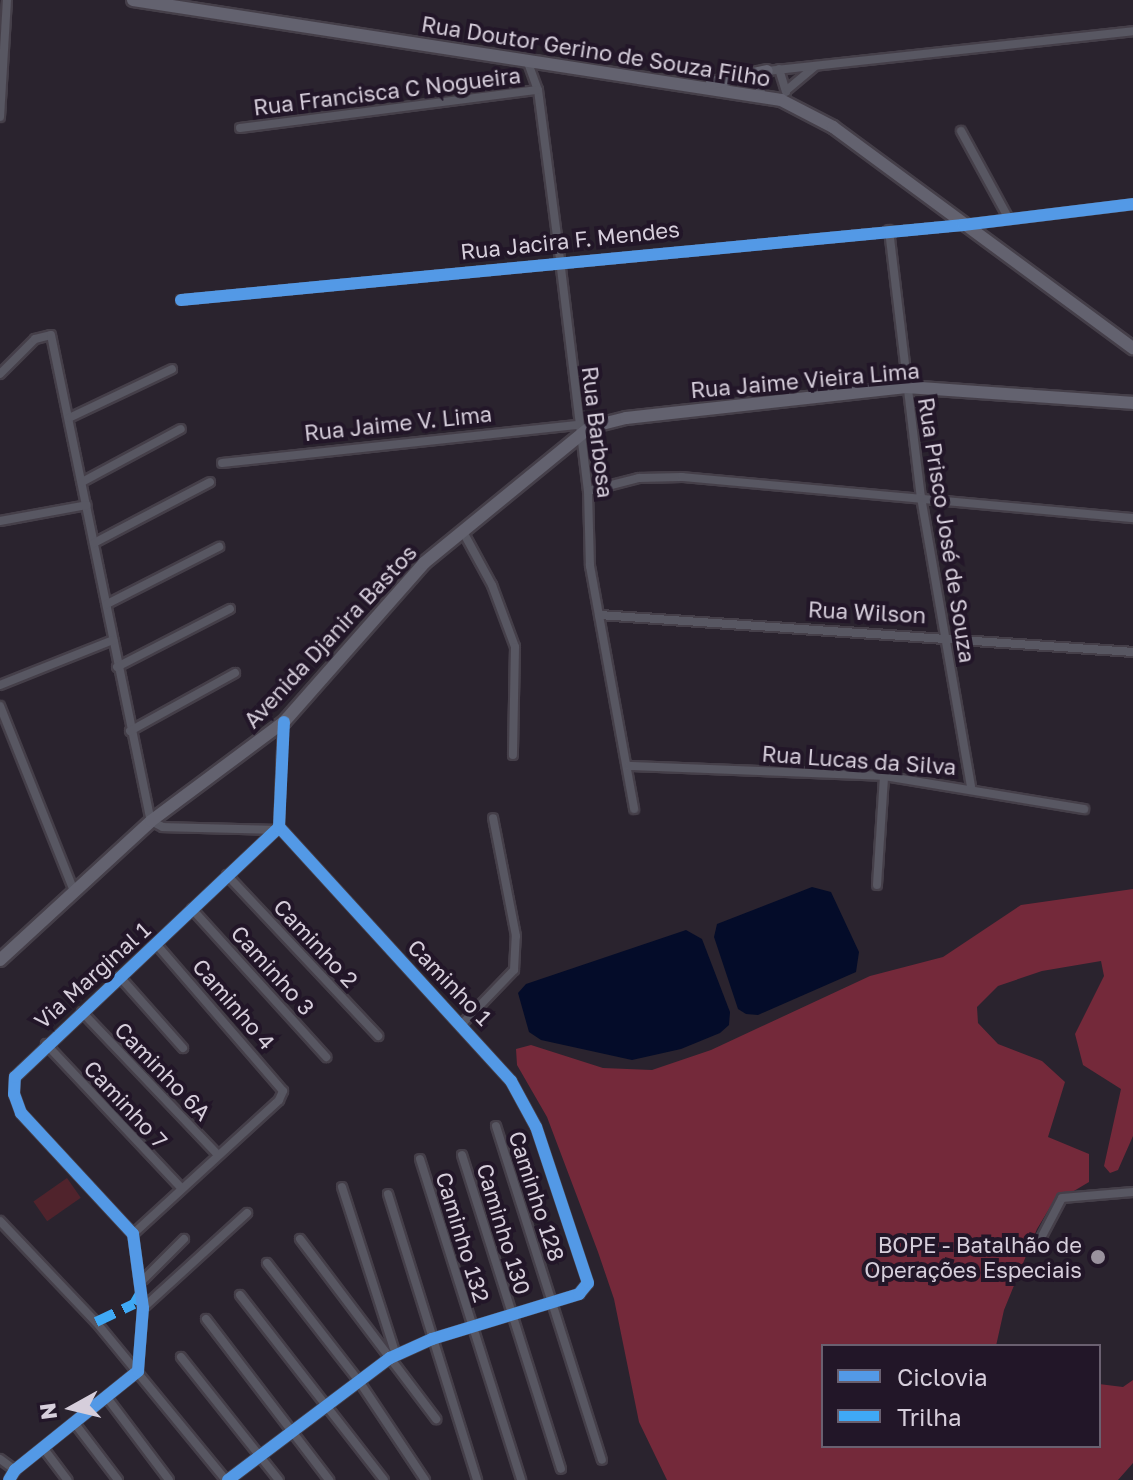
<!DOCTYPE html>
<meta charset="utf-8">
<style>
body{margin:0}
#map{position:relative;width:1133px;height:1480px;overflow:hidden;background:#2a232e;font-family:"Golos Text",sans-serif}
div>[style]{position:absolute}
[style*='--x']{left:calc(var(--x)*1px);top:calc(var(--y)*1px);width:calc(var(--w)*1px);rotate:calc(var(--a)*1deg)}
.green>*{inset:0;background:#50232c;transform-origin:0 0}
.forest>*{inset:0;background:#74293a}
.water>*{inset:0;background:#040c29}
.roads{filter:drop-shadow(2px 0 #453f49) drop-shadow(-2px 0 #453f49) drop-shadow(0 2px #453f49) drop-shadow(0 -2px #453f49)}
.minor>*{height:8px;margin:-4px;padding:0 4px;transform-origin:4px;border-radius:4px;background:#585762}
.secondary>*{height:12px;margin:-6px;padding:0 6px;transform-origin:6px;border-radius:6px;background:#63626f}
.quiet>*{height:10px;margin-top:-5px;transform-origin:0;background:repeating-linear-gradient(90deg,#3fa9f5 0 20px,transparent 0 30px)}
.cycleway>*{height:12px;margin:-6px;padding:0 6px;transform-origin:6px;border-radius:6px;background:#5399e6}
.dots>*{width:22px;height:22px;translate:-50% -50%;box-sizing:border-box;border:4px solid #221628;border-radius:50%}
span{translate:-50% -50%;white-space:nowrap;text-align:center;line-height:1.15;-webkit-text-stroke:8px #221628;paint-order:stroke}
.street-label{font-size:22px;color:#d6cedb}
.poi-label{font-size:22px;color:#d6cedb}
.right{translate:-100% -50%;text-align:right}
.legend{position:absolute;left:821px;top:1344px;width:280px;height:104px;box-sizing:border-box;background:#221628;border:2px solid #6a6070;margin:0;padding:10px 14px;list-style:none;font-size:24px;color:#d6cedb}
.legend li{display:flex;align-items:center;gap:16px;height:40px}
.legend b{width:40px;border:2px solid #6a6070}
.north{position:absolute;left:32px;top:1368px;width:80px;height:80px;-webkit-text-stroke:6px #221628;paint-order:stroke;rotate:262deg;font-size:22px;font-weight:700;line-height:32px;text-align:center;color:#d6cedb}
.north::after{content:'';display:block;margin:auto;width:28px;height:36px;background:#d6cedb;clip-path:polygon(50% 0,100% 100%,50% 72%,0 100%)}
</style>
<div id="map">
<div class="green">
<div style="left:67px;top:1178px;width:24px;height:41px;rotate:55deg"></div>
</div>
<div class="forest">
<div style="clip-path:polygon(1133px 889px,1133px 1136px,1118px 1170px,1110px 1173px,1104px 1166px,1121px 1089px,1083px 1065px,1075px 1034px,1104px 976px,1101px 961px,1042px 971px,998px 986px,977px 1007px,978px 1023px,998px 1044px,1042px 1061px,1065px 1082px,1048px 1137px,1089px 1154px,1089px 1182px,1052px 1204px,1037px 1229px,1004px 1310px,996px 1346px,823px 1346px,823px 1446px,1099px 1446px,1099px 1384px,1123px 1387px,1133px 1380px,1133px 1463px,1118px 1480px,667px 1480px,639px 1422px,614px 1299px,598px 1252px,547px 1117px,517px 1065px,516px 1049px,531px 1045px,603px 1068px,652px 1070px,711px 1050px,870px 976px,943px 957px,1021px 905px)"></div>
</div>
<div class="water">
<div style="clip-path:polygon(812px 887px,831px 892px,859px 952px,856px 972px,758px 1015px,746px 1014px,738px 1009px,714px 937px,717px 924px)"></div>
<div style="clip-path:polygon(686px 930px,702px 939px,730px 1012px,729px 1025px,720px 1033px,681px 1049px,632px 1060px,541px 1040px,529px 1032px,518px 993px,526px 984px)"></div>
</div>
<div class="roads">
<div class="minor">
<div style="--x:527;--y:60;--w:32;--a:70"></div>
<div style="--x:538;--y:90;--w:171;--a:82.6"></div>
<div style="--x:560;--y:260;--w:233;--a:83.1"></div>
<div style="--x:588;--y:491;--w:75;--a:88.5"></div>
<div style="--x:590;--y:566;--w:247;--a:79.7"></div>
<div style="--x:779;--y:69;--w:24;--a:73"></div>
<div style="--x:788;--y:89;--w:35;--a:-40"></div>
<div style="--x:762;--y:95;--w:13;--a:-108"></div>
<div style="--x:758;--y:83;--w:15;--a:-53"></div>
<div style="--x:767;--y:71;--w:368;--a:-6.2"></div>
<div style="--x:0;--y:117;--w:117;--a:-86.6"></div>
<div style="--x:240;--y:128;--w:300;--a:-7.3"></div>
<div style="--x:961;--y:131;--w:100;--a:61.4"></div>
<div style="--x:889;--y:230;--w:269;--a:83.2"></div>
<div style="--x:921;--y:497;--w:294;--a:80.2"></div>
<div style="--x:181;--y:300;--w:786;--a:-5.48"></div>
<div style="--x:963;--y:225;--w:171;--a:-7"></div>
<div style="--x:0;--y:374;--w:49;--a:-45"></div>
<div style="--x:35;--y:339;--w:16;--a:-14"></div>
<div style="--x:51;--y:335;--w:496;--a:78.4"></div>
<div style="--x:151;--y:821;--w:13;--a:27"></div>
<div style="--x:163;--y:827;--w:112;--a:1.5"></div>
<div style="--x:69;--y:418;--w:114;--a:-25.4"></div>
<div style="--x:222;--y:463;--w:359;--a:-6.1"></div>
<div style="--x:82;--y:482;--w:112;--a:-28.2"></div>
<div style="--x:588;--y:491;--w:53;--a:-14.3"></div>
<div style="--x:639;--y:478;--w:43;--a:-1.3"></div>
<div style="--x:682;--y:477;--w:453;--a:5.2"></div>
<div style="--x:0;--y:521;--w:88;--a:-10.4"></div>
<div style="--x:462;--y:530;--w:63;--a:61.4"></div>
<div style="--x:492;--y:585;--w:66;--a:69.6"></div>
<div style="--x:515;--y:647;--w:108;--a:91.1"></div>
<div style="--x:94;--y:543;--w:131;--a:-27.7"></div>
<div style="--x:107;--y:604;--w:126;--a:-27"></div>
<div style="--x:599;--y:615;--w:535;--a:3.96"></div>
<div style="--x:117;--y:667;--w:127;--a:-27.2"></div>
<div style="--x:0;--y:685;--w:122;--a:-21.7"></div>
<div style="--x:0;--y:706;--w:199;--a:68.2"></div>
<div style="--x:130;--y:731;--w:120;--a:-28.9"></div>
<div style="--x:629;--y:766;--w:255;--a:2.2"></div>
<div style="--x:884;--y:776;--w:203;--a:9.4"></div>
<div style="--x:227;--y:875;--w:221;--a:46.8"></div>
<div style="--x:877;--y:885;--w:109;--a:-86.3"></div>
<div style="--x:192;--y:909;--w:200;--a:47.8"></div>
<div style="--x:120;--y:977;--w:95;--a:48.4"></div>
<div style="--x:82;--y:1012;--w:197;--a:46.4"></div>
<div style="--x:462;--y:1024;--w:75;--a:-46.1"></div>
<div style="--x:514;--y:970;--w:34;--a:-87"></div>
<div style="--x:516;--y:936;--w:120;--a:-101"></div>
<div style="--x:46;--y:1044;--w:197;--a:46.8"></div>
<div style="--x:496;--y:1126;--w:350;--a:72.4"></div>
<div style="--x:462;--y:1155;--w:329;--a:72.5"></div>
<div style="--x:420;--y:1159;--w:337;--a:72.5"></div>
<div style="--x:342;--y:1187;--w:176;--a:72.2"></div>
<div style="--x:388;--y:1194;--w:300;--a:72.7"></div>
<div style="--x:0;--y:1221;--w:139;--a:46.5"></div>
<div style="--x:96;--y:1322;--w:205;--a:50.6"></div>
<div style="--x:133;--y:1234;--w:198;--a:-42.5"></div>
<div style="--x:279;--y:1100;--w:10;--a:-66"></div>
<div style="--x:283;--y:1091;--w:194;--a:-130.8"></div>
<div style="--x:300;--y:1239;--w:226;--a:52.9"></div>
<div style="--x:1040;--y:1240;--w:47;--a:-62.4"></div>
<div style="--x:1062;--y:1198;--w:71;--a:-4.8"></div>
<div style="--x:267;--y:1263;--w:150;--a:52.1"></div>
<div style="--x:359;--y:1381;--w:119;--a:56.3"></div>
<div style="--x:143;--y:1280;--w:58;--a:-45"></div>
<div style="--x:240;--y:1295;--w:234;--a:52.1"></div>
<div style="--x:143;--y:1308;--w:141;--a:-42.4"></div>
<div style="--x:206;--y:1319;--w:203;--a:52.6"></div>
<div style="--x:181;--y:1357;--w:157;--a:51.5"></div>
<div style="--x:108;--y:1399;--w:101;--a:53"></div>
<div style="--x:76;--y:1425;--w:69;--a:52.6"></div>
<div style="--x:44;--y:1449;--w:39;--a:53"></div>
<div style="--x:0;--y:1459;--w:19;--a:36"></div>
<div style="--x:9;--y:1480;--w:12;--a:-59"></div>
<div style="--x:15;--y:1470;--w:158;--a:-38.8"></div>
<div style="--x:138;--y:1371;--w:63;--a:-85.5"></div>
<div style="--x:143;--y:1308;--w:75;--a:-97.7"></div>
<div style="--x:133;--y:1234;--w:165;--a:-132.8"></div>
<div style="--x:21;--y:1113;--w:20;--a:-110"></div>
<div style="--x:14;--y:1094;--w:17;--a:-87"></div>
<div style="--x:15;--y:1077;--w:364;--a:-43.4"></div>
<div style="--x:228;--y:1480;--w:203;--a:-37"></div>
<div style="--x:390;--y:1358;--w:46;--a:-24.3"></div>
<div style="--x:432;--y:1339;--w:154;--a:-17"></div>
<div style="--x:579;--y:1294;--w:14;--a:-51"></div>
<div style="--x:588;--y:1283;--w:164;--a:-108.4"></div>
<div style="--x:536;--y:1127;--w:52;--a:-118.5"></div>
<div style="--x:511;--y:1081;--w:344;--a:-132.4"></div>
<div style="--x:279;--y:827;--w:104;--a:-87.8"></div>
</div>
<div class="secondary">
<div style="--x:133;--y:0;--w:656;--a:8.77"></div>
<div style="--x:781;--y:100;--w:59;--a:27.4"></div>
<div style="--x:833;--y:127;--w:373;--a:36.4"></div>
<div style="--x:712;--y:83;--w:56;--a:-12.3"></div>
<div style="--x:0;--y:960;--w:205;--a:-42.6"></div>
<div style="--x:151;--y:821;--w:166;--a:-36.7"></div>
<div style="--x:284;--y:722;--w:212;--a:-48.6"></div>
<div style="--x:424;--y:563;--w:215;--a:-39.3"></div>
<div style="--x:590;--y:427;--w:37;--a:-14"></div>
<div style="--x:626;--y:418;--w:282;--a:-6.3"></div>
<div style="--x:906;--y:387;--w:228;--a:4"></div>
</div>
</div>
<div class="quiet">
<div style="--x:96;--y:1322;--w:42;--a:-25.3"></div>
<div style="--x:134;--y:1304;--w:14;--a:-60"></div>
</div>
<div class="cycleway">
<div style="--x:181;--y:300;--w:786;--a:-5.48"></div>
<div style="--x:963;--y:225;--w:171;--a:-7"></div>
<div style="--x:9;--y:1480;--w:12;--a:-59"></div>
<div style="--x:15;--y:1470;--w:158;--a:-38.8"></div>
<div style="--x:138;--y:1371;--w:63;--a:-85.5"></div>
<div style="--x:143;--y:1308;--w:75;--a:-97.7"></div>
<div style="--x:133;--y:1234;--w:165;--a:-132.8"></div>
<div style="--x:21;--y:1113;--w:20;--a:-110"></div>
<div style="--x:14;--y:1094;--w:17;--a:-87"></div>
<div style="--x:15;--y:1077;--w:364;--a:-43.4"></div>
<div style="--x:228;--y:1480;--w:203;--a:-37"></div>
<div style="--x:390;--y:1358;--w:46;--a:-24.3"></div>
<div style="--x:432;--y:1339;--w:154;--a:-17"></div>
<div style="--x:579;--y:1294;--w:14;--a:-51"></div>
<div style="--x:588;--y:1283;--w:164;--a:-108.4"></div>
<div style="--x:536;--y:1127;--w:52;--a:-118.5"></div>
<div style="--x:511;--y:1081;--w:344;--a:-132.4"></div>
<div style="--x:279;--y:827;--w:105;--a:-87.3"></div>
</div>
<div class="dots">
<div style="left:1098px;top:1257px;background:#9a929e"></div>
</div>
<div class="street-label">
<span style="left:596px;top:51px;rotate:9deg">Rua Doutor Gerino de Souza Filho</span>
<span style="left:387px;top:91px;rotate:-7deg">Rua Francisca C Nogueira</span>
<span style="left:570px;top:240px;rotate:-6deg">Rua Jacira F. Mendes</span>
<span style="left:805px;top:380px;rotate:-5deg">Rua Jaime Vieira Lima</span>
<span style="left:398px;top:423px;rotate:-6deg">Rua Jaime V. Lima</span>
<span style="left:598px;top:432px;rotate:83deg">Rua Barbosa</span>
<span style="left:947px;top:530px;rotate:81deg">Rua Prisco José de Souza</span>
<span style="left:867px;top:612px;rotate:3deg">Rua Wilson</span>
<span style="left:330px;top:636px;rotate:-47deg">Avenida Djanira Bastos</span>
<span style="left:859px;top:760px;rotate:4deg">Rua Lucas da Silva</span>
<span style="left:316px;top:943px;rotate:47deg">Caminho 2</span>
<span style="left:273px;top:970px;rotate:48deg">Caminho 3</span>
<span style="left:92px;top:975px;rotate:-42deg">Via Marginal 1</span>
<span style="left:450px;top:982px;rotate:46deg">Caminho 1</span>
<span style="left:234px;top:1004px;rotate:49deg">Caminho 4</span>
<span style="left:163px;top:1071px;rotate:46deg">Caminho 6A</span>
<span style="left:126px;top:1104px;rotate:47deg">Caminho 7</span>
<span style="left:537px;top:1196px;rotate:72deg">Caminho 128</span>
<span style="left:504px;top:1229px;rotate:73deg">Caminho 130</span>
<span style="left:463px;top:1237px;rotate:73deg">Caminho 132</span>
</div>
<div class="poi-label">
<span class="right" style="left:1082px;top:1257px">BOPE - Batalhão de<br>Operações Especiais</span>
</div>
<ul class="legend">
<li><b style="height:10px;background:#5399e6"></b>Ciclovia</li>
<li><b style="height:10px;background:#3fa9f5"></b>Trilha</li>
</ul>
<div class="north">N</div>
</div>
